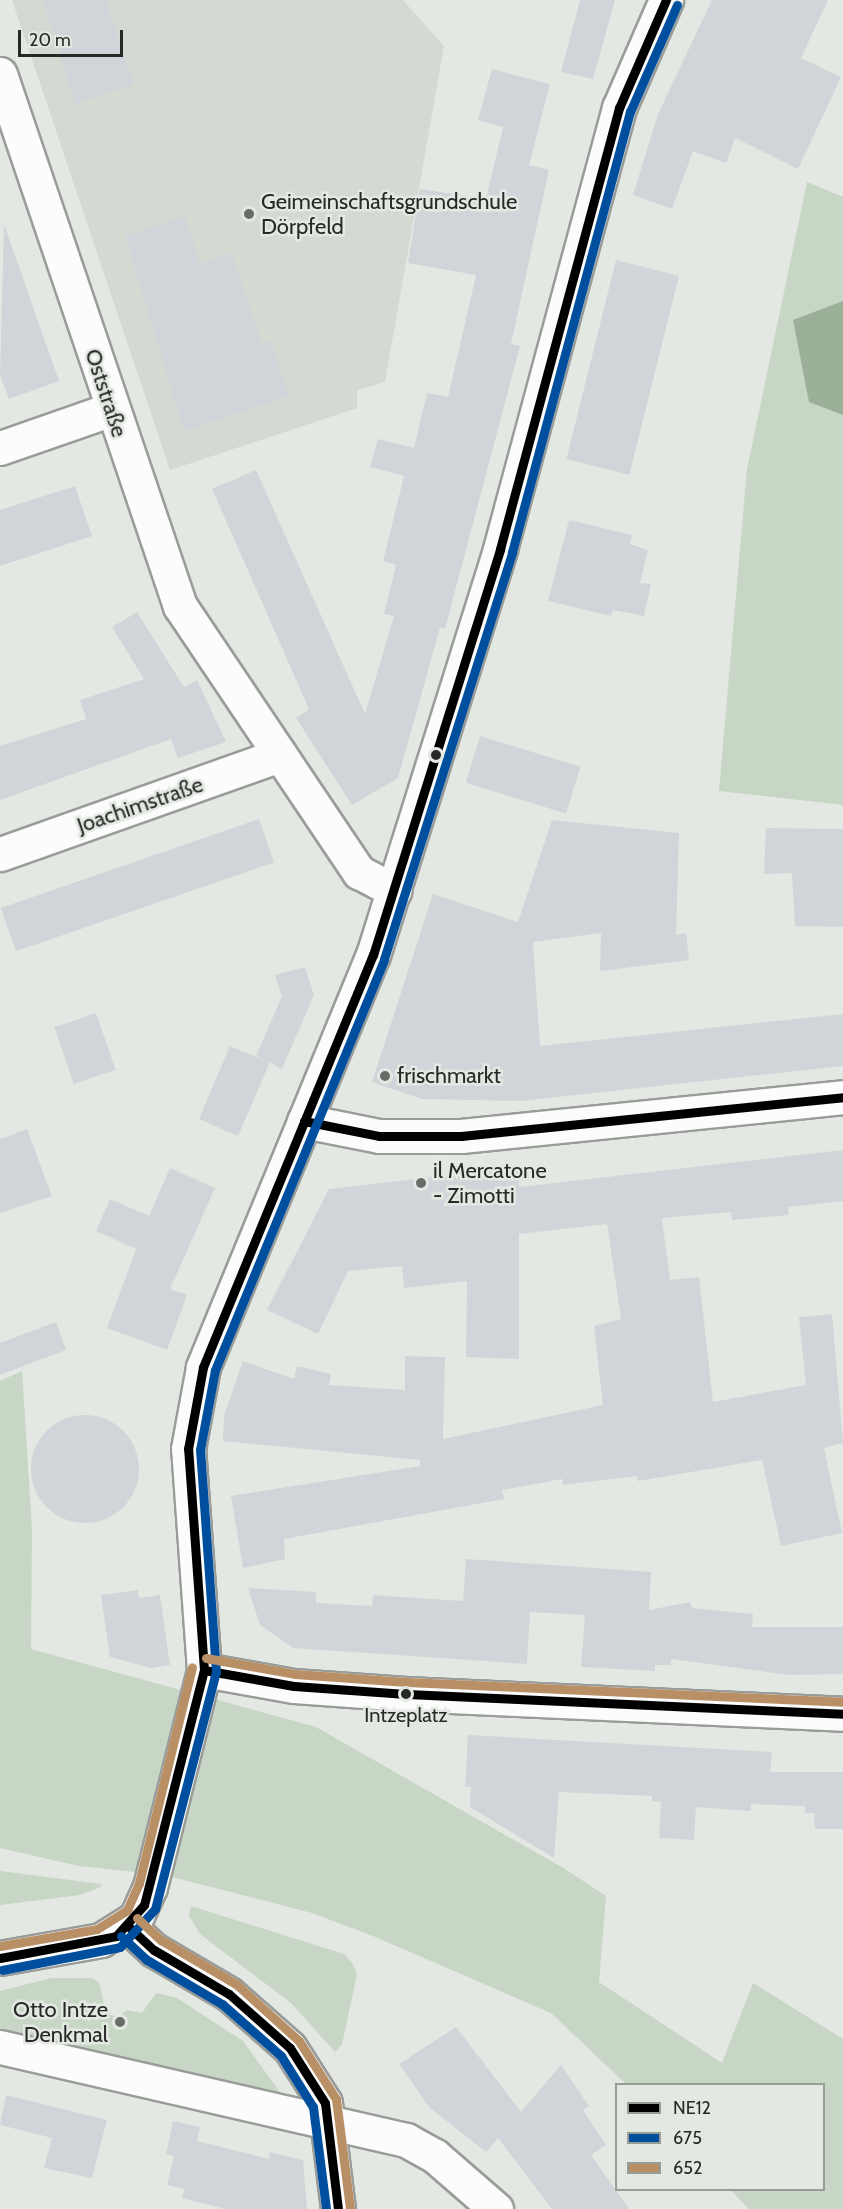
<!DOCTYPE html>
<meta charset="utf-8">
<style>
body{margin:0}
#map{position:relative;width:843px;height:2209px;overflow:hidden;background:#e4e8e3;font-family:Cabin,sans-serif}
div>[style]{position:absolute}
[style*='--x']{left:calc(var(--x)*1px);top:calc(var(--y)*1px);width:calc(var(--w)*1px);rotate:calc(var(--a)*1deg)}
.built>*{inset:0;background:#d2dad1}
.green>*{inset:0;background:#c7d6c5}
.water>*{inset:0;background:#9baf99}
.building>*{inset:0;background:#d1d5da;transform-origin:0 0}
.round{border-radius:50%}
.roads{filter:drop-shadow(2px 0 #999c99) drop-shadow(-2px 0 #999c99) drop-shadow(0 2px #999c99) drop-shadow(0 -2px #999c99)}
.minor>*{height:33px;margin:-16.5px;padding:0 16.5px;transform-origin:16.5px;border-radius:16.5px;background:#fbfcfb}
.secondary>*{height:33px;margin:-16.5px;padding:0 16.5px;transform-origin:16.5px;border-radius:16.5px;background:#fbfcfb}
.bus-1>*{height:9px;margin:-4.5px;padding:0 4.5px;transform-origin:4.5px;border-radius:4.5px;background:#000}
.bus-2>*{height:9px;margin:-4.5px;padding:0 4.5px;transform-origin:4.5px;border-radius:4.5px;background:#004f9f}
.bus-3>*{height:9px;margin:-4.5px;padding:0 4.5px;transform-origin:4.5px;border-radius:4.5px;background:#b98f65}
.dots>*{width:16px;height:16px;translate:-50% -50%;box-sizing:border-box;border:3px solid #e3e9e2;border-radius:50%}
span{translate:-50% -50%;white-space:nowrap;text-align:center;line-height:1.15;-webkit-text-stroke:5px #e3e9e2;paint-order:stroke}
.bus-label{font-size:20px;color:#272927}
.poi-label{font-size:22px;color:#272927}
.left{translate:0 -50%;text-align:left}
.right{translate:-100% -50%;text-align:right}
.street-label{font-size:22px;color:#272927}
.legend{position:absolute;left:615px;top:2083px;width:210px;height:108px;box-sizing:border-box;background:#e3e9e2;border:2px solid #989c97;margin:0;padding:8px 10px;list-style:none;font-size:18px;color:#272927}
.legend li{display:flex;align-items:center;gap:12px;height:30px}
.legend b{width:30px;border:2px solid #989c97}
.scale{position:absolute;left:18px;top:30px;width:105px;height:27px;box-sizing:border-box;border:3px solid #272927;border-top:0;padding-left:8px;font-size:18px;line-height:21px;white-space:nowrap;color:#272927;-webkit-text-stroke:4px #e3e9e2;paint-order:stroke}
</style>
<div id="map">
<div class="built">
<div style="clip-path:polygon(12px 0,403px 0,444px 46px,385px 382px,357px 390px,357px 408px,170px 470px)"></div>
</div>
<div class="green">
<div style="clip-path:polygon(807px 182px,843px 197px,843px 805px,719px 791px,747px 469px)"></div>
<div style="clip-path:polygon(22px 1371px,32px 1530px,31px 1649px,316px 1727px,565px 1869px,606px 1896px,599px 1982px,722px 2063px,753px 1983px,843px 2039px,843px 2209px,749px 2209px,731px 2190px,824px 2190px,824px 2084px,626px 2084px,551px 2013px,373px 1936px,312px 1913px,164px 1875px,79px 1866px,0 1848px,0 1381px)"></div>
<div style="clip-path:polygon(0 1871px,101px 1884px,101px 1887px,80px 1895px,0 1905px)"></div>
<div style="clip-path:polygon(191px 1906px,344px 1954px,352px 1963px,357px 1974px,342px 2045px,335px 2052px,291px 2003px,200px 1934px,189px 1916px)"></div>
<div style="clip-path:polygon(51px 1978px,92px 1978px,99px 1982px,106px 2013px,118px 2017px,127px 2010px,142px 2013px,156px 1993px,177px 1998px,243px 2041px,282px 2095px,0 2032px,0 1991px)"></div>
</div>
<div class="water">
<div style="clip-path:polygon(843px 301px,843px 415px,809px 402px,793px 320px)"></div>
</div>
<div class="building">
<div style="clip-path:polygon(43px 0,106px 0,134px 84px,75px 104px)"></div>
<div style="clip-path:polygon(580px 0,615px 0,593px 79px,561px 72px)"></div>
<div style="clip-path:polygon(712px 0,828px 0,801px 58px,841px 77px,798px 169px,735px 138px,726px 163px,693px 151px,672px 209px,633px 195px,658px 114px)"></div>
<div style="clip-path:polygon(492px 69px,550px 84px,529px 165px,549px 170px,511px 344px,520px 346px,445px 629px,440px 628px,398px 778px,352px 805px,296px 718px,309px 709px,212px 489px,256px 470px,365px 714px,394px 616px,384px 614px,396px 565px,383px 561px,404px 476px,370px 467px,378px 439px,414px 448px,427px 393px,448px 397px,476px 275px,408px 263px,420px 189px,486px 199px,503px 127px,478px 120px)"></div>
<div style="clip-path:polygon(185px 216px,200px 264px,232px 253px,262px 344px,271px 341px,289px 396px,184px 431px,125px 236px)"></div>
<div style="clip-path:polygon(4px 224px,59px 381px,9px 399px,0 375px)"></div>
<div style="left:616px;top:260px;width:65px;height:205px;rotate:14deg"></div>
<div style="clip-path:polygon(75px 486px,92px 536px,0 566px,0 510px)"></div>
<div style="clip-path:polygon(569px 520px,632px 535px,630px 544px,648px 550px,640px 583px,651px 584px,644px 616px,613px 610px,611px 616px,548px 601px)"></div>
<div style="clip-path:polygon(137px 612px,184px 687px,197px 680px,226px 742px,178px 758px,171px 739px,0 800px,0 746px,86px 719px,80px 700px,144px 679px,112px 627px)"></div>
<div style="left:480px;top:736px;width:105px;height:49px;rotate:17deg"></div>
<div style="left:259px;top:819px;width:46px;height:273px;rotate:71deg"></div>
<div style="clip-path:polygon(552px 820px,679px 833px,676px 935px,686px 933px,689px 960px,600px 971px,601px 933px,533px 942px,540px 1046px,843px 1014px,843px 1066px,521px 1101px,422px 1099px,372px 1082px,433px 894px,518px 922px)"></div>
<div style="clip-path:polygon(766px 828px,843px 829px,843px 927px,795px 926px,792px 873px,764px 874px)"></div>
<div style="clip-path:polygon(305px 967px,314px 995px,282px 1069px,270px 1062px,238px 1136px,199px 1119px,230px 1046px,268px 1062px,256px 1056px,282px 996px,275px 975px)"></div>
<div style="left:96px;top:1013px;width:60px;height:44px;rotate:71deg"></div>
<div style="clip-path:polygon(27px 1129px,52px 1196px,0 1213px,0 1139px)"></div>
<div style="clip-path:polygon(843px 1150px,843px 1201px,788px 1207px,789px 1215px,732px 1220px,731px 1212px,662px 1218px,670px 1280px,699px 1277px,713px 1402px,806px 1385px,799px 1317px,832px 1314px,843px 1443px,824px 1448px,842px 1533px,781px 1546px,762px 1460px,638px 1481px,637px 1476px,563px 1485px,562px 1479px,502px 1490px,504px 1499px,284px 1539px,285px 1559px,243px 1568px,231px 1496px,420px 1466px,420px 1460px,223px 1441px,224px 1415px,243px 1361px,294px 1379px,297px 1366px,331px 1374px,329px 1385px,405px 1390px,405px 1356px,445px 1357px,443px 1439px,603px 1405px,594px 1326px,621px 1319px,607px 1224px,519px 1234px,519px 1359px,466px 1357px,467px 1281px,404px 1288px,402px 1266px,348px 1271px,318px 1334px,267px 1310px,329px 1189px,519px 1167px,519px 1187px)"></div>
<div style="clip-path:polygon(170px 1168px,215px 1188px,170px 1289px,187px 1295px,167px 1350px,107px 1328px,136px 1249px,96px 1231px,110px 1199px,149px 1216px)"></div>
<div style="clip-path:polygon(56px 1322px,66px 1350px,0 1375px,0 1343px)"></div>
<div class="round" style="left:31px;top:1415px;width:108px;height:108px"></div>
<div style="clip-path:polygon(466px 1559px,651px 1572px,649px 1610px,690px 1602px,692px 1608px,753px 1614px,752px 1627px,843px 1627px,843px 1674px,791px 1675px,671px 1659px,671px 1665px,655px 1665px,655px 1671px,581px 1667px,585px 1615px,530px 1612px,527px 1664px,293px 1648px,260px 1625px,248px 1588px,316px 1592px,316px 1603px,372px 1606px,373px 1595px,463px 1601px)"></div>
<div style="clip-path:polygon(138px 1590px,139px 1598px,160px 1595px,170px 1665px,151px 1668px,110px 1657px,101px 1595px)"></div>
<div style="clip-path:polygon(468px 1735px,772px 1752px,770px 1772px,843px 1772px,843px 1829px,815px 1829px,814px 1813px,805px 1813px,805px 1806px,751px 1804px,751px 1811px,696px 1807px,694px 1840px,659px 1838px,661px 1802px,652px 1801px,652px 1796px,559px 1792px,554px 1858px,470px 1807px,471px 1787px,465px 1787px)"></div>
<div style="clip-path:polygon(456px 2027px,521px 2112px,561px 2065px,589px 2106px,583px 2110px,606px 2145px,591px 2155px,629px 2209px,552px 2209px,498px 2138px,486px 2152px,429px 2107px,399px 2064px)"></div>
<div style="clip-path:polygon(6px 2095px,107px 2120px,92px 2178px,44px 2168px,52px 2138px,0 2125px)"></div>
<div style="clip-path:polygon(173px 2121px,200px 2127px,197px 2141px,269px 2159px,270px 2152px,303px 2160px,307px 2209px,225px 2209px,182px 2198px,184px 2189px,167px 2185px,174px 2156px,166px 2154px)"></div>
</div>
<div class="roads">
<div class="minor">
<div style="--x:0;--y:74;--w:562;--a:71.31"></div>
<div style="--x:180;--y:606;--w:321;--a:56.1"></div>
<div style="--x:359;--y:872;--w:40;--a:28"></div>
<div style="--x:0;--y:448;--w:119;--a:-19.2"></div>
<div style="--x:0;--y:854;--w:297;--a:-19.5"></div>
<div style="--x:304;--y:1121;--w:76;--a:11.3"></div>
<div style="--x:379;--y:1136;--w:82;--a:0"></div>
<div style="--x:461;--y:1136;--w:384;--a:-5.8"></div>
<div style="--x:204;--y:1670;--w:222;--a:-94.1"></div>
<div style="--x:188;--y:1449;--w:83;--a:-79.6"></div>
<div style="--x:203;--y:1367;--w:446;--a:-67.6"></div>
<div style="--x:373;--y:955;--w:425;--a:-72.6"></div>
<div style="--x:500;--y:549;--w:457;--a:-74.9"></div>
<div style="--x:619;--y:108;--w:118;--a:-66.5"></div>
<div style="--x:129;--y:1927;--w:34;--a:43"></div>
<div style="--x:154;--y:1950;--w:87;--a:30.4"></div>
<div style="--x:229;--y:1994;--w:81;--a:41.5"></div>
<div style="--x:290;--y:2048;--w:65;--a:57.5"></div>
<div style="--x:325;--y:2103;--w:107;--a:83"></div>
<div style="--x:0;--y:2047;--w:417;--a:12.9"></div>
<div style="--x:406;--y:2140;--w:33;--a:29"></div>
<div style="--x:435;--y:2156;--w:81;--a:41"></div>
</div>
<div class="secondary">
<div style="--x:0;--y:1958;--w:103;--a:-10.1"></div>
<div style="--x:101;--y:1940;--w:41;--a:-32.2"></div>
<div style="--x:136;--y:1918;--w:34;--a:-66"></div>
<div style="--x:150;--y:1887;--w:224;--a:-76"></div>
<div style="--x:204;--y:1670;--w:91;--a:10.1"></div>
<div style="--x:294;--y:1686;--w:112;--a:4.1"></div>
<div style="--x:406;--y:1694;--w:437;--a:2.6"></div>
</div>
</div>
<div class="bus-1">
<div style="--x:304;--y:1121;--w:76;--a:11.3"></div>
<div style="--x:379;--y:1136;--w:82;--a:0"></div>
<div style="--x:461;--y:1136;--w:384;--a:-5.8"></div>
<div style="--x:204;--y:1670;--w:91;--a:10.1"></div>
<div style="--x:294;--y:1686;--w:112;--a:4.1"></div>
<div style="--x:406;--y:1694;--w:437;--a:2.6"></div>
<div style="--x:129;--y:1927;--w:34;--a:43"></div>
<div style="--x:154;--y:1950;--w:87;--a:30.4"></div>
<div style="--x:229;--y:1994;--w:81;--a:41.5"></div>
<div style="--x:290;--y:2048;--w:65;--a:57.5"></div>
<div style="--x:325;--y:2103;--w:107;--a:83"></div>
<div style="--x:0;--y:1958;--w:118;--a:-10.7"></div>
<div style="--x:116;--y:1936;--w:42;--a:-47.9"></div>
<div style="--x:144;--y:1905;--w:243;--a:-75.7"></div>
<div style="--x:204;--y:1670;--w:222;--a:-94.1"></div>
<div style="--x:188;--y:1449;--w:83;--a:-79.6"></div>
<div style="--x:203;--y:1367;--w:446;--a:-67.6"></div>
<div style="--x:373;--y:955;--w:425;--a:-72.6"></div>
<div style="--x:500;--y:549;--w:457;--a:-74.9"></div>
<div style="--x:619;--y:108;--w:118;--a:-66.5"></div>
</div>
<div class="bus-2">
<div style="--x:121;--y:1936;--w:35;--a:43"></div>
<div style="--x:147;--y:1960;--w:87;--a:30.4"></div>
<div style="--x:222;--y:2004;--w:79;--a:41.4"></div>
<div style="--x:281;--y:2056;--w:60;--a:57.9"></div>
<div style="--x:313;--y:2107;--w:103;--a:82.7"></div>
<div style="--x:2;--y:1970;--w:120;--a:-11"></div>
<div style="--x:120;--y:1947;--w:52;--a:-47.4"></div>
<div style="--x:155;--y:1909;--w:245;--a:-75.6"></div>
<div style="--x:216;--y:1672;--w:223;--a:-94.1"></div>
<div style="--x:200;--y:1450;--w:81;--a:-79.4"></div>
<div style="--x:215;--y:1370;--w:444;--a:-67.6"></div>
<div style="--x:384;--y:959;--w:427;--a:-72.5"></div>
<div style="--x:512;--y:552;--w:456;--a:-75"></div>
<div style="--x:630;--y:112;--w:117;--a:-66.3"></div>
</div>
<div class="bus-3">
<div style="--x:206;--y:1658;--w:90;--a:10.2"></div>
<div style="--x:295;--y:1674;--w:112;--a:4.1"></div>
<div style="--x:407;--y:1682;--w:436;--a:2.6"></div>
<div style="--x:137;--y:1918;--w:33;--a:43"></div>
<div style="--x:161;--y:1940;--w:87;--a:30.4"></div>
<div style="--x:236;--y:1984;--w:85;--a:42.1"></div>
<div style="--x:299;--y:2041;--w:69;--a:57.5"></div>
<div style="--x:336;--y:2099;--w:110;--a:82.7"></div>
<div style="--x:0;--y:1946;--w:98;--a:-9.9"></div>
<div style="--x:97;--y:1929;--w:36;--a:-32"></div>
<div style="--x:127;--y:1910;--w:30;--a:-66"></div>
<div style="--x:139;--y:1883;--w:222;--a:-76.2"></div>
</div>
<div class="dots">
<div style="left:249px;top:214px;background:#696c69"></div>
<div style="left:436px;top:755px;background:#272927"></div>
<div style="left:385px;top:1076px;background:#696c69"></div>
<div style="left:421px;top:1183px;background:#696c69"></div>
<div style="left:406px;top:1694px;background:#272927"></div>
<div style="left:120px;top:2022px;background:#696c69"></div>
</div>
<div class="bus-label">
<span style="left:406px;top:1715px">Intzeplatz</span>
</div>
<div class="poi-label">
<span class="left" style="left:261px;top:214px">Geimeinschaftsgrundschule<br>Dörpfeld</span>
<span class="left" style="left:397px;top:1076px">frischmarkt</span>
<span class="left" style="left:433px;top:1183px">il Mercatone<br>- Zimotti</span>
<span class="right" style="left:108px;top:2022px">Otto Intze<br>Denkmal</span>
</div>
<div class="street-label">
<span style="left:106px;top:393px;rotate:72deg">Oststraße</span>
<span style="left:140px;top:805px;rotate:-19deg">Joachimstraße</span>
</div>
<ul class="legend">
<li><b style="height:8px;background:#000"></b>NE12</li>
<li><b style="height:8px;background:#004f9f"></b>675</li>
<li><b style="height:8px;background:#b98f65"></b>652</li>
</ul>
<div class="scale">20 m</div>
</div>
